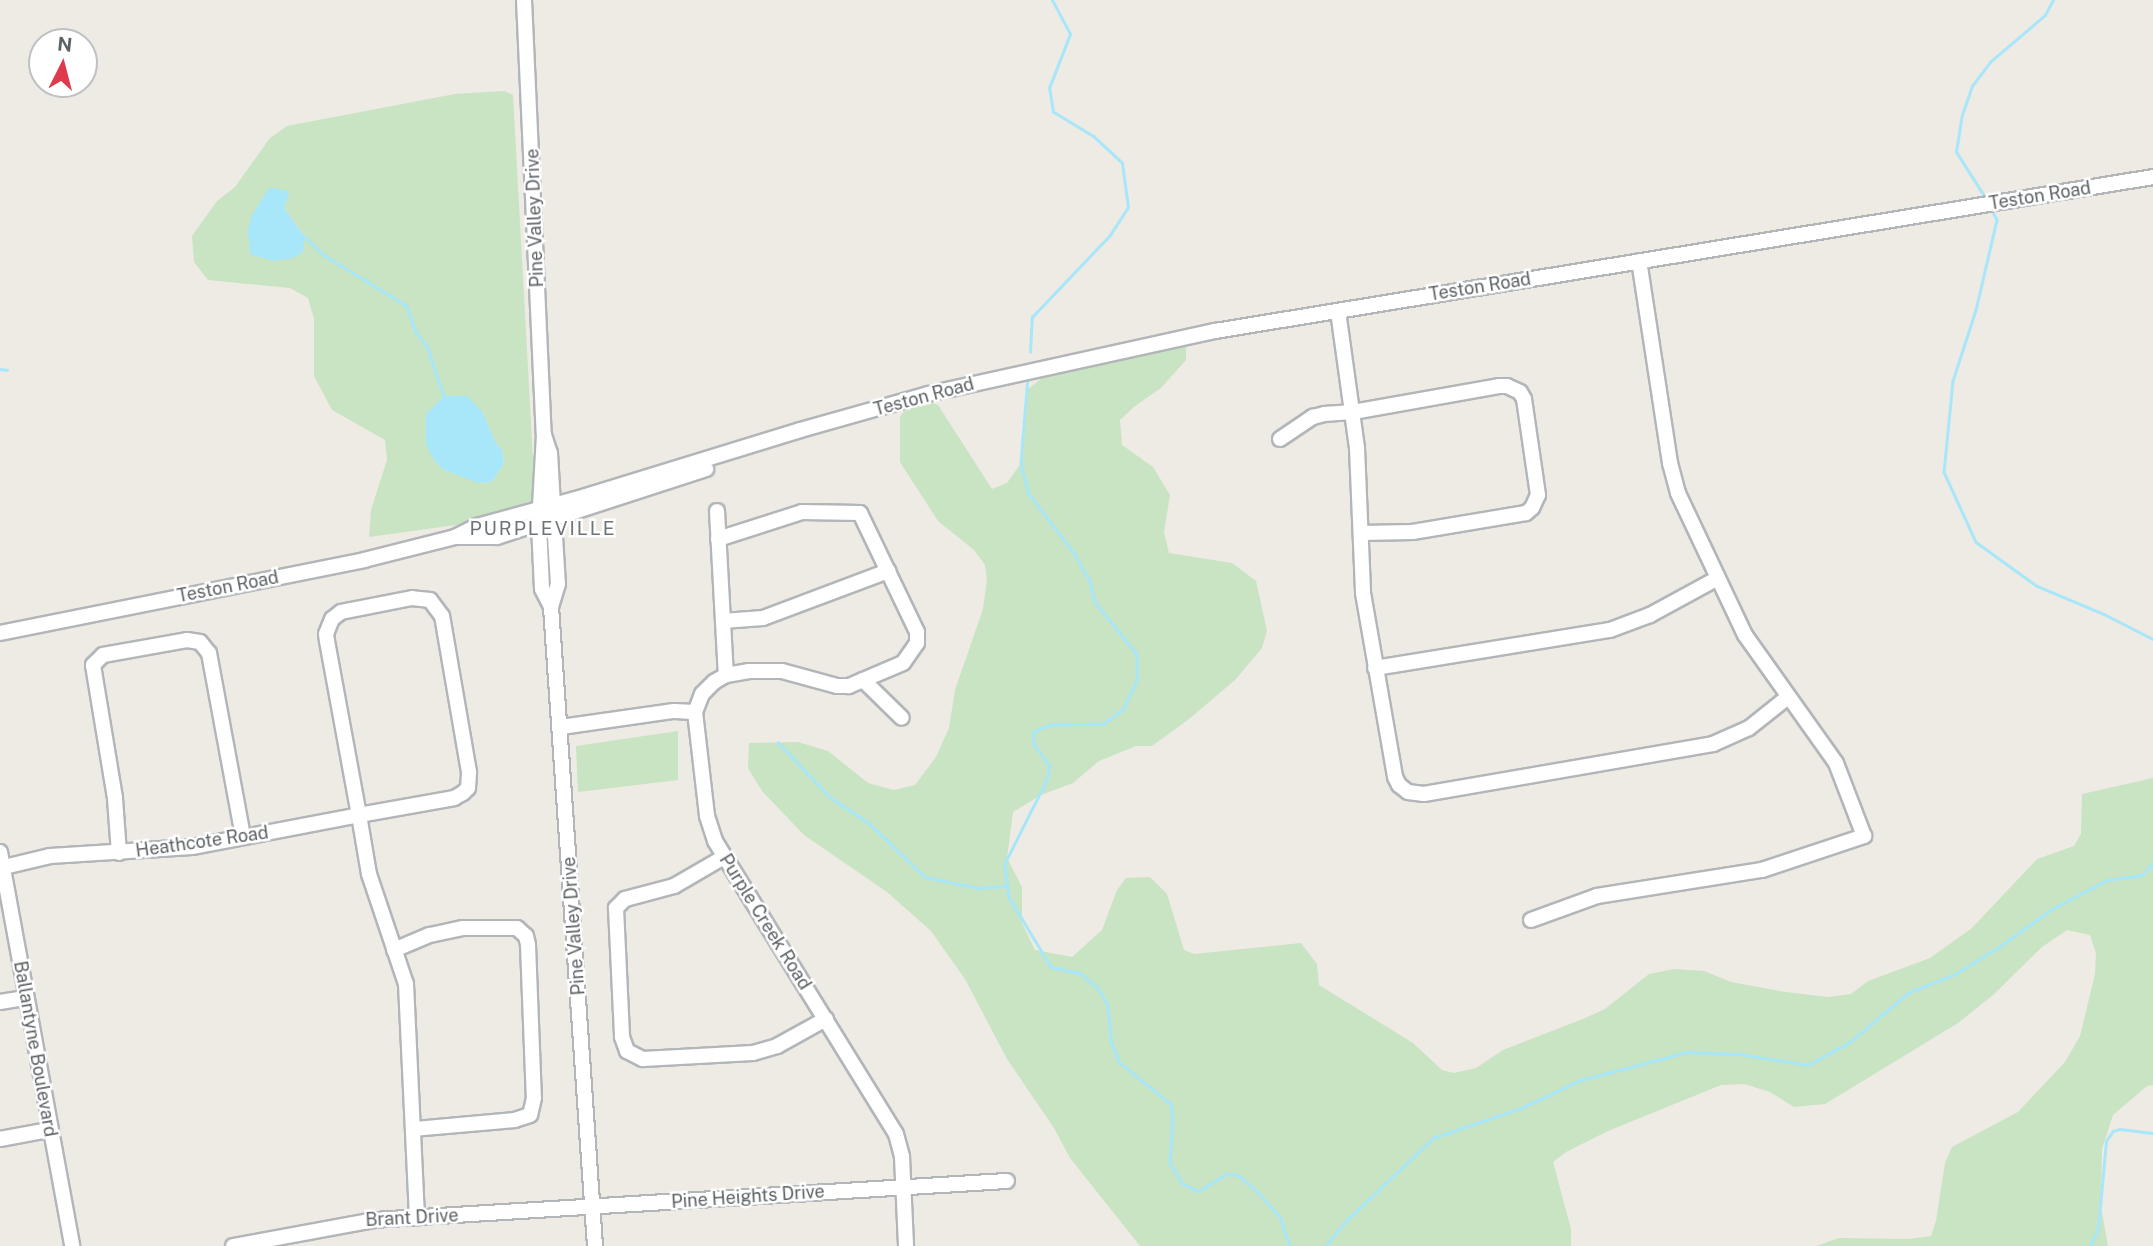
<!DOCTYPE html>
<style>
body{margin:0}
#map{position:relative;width:2153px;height:1246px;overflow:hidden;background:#eeeae4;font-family:"Public Sans",sans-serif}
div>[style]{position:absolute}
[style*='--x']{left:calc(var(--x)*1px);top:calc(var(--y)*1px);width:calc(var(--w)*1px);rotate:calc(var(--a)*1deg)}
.green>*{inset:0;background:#c9e4c2}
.water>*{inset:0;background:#a8e6fa}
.stream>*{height:2.5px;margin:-1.25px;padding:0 1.25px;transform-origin:1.25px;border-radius:1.25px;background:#a8e6fa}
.roads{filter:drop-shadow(2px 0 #b2b6b9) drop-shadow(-2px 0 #b2b6b9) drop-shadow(0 2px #b2b6b9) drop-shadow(0 -2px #b2b6b9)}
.minor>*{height:14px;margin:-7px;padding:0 7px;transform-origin:7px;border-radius:7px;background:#fff}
span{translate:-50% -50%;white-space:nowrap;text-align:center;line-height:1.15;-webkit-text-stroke:5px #fff;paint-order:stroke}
.street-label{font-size:18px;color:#5c6164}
.neighbourhood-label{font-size:19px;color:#6d7376;letter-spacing:2px}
.north{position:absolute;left:28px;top:28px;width:70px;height:70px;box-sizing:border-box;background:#fff;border:2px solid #bec0c1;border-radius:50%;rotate:6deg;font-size:19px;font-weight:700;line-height:28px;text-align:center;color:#5c6164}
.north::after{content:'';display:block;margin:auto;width:24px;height:32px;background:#df3a4c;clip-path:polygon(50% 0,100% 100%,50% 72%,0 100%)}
</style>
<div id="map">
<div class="green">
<div style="clip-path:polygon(evenodd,504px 91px,513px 95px,536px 514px,369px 537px,371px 510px,387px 460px,385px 440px,332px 410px,314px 376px,314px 319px,308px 298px,290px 288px,208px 280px,194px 262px,192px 236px,217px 201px,235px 187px,270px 138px,287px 126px,455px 94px,504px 91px,286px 190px,289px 194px,284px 208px,305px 237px,274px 261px,286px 190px,504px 91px,483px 413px,496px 443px,502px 450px,504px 463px,492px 482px,478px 483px,483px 413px)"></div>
<div style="clip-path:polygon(1186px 339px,1186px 360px,1161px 388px,1135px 406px,1120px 420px,1122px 445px,1153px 467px,1170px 495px,1164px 532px,1169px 553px,1232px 563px,1256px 581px,1267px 631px,1262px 648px,1235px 680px,1189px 719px,1152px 746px,1136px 746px,1099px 761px,1073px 783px,1041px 795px,1013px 812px,1007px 858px,1022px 887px,1022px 923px,1035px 950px,1072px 957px,1102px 930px,1117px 890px,1126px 878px,1150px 877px,1167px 894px,1184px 950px,1194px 954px,1301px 943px,1317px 964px,1319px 985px,1413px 1043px,1442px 1070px,1454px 1073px,1476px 1068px,1503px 1050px,1583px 1019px,1605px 1009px,1649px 974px,1674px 969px,1704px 971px,1731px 982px,1785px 992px,1828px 997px,1851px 994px,1868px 981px,1930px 958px,1972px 928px,2037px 859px,2074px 846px,2081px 834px,2082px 794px,2153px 778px,2153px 1085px,2147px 1086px,2113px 1115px,2102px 1149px,2101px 1207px,2108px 1246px,1816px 1246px,1839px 1238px,1909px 1239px,1931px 1236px,1936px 1221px,1945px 1163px,1952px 1147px,2018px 1112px,2065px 1062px,2080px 1036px,2095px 974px,2096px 953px,2090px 935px,2067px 930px,2042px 947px,1993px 995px,1958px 1023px,1825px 1104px,1794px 1107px,1770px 1092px,1744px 1084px,1721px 1085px,1608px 1131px,1566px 1152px,1553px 1162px,1571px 1229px,1571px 1246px,1140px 1246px,1070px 1158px,1054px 1128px,1007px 1059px,965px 979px,931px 931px,887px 892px,804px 835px,762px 791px,748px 768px,749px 743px,798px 742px,828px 751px,868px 783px,894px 790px,915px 785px,936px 757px,949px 728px,955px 690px,983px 609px,987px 580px,985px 565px,974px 550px,938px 521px,900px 462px,900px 417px,910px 403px,922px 399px,938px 405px,992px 489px,1007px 483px,1021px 463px,1027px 390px,1047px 374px)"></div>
<div style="clip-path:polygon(678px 731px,678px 780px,578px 792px,576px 746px)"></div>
</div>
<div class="water">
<div style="clip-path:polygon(269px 188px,286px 190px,289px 194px,284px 208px,305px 237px,303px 252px,293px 258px,274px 261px,250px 254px,248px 229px,252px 215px)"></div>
<div style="clip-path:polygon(444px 396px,467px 396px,483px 413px,496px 443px,502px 450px,504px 463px,492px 482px,478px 483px,442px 469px,431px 455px,426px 444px,426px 414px)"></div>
</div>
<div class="stream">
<div style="--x:1984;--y:196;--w:52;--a:-122.5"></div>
<div style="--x:1956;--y:152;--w:37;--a:-81"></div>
<div style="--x:1962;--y:115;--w:31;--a:-71"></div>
<div style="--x:1972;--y:86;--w:30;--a:-53"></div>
<div style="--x:1990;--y:62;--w:72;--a:-40.5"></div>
<div style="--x:2045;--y:15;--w:17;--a:-62"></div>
<div style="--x:1993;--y:212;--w:9;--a:63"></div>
<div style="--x:1997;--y:220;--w:92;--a:103.1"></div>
<div style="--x:1976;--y:310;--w:75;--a:107.9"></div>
<div style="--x:1953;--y:381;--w:91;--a:95.6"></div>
<div style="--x:1944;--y:472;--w:77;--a:65.4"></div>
<div style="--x:1976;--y:542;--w:75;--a:35.8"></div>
<div style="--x:2037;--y:586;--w:73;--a:22.7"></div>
<div style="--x:2104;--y:614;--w:55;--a:27"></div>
<div style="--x:305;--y:237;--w:26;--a:43"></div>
<div style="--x:324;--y:255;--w:97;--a:31.6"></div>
<div style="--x:407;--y:306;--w:28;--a:71"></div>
<div style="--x:416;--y:332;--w:18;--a:52"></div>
<div style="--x:427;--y:346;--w:53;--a:71.2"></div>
<div style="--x:1030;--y:352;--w:35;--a:-87"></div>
<div style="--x:1032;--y:317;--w:113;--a:-46.4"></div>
<div style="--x:1110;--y:235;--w:33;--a:-57"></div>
<div style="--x:1128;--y:207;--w:44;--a:-97.8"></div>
<div style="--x:1122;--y:163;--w:38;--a:-137"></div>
<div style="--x:1094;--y:137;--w:48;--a:-148.6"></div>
<div style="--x:1053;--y:112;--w:24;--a:-99"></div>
<div style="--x:1049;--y:88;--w:58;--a:-68.7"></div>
<div style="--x:1070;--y:34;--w:38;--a:-118"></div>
<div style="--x:0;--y:369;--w:7;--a:8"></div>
<div style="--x:1028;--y:378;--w:85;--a:94.7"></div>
<div style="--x:1021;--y:463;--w:32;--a:76"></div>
<div style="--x:1029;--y:494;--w:74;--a:52.7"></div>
<div style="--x:1074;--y:553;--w:30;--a:60"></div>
<div style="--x:1089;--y:579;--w:24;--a:75"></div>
<div style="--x:1095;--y:602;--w:67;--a:51.1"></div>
<div style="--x:1137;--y:654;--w:27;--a:90"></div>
<div style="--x:1137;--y:681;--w:31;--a:115"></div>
<div style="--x:1124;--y:709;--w:25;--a:143"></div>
<div style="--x:1104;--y:724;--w:53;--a:178.9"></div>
<div style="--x:1051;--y:725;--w:18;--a:158"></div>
<div style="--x:1034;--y:732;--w:12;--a:90"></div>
<div style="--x:1034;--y:744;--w:27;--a:54"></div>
<div style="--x:1050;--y:766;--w:14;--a:102"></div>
<div style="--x:1047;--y:780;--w:94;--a:116.6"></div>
<div style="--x:1005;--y:864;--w:33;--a:83"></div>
<div style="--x:1009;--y:897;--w:82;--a:59"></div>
<div style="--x:1051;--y:967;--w:30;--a:12"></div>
<div style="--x:1080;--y:973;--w:23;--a:40"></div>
<div style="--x:1098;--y:988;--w:20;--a:60"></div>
<div style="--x:1108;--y:1005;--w:35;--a:85"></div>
<div style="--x:1111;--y:1040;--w:23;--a:70"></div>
<div style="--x:1119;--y:1062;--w:67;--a:38.9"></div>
<div style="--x:1171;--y:1104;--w:15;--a:82"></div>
<div style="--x:1173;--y:1119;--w:44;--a:93.9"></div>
<div style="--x:1170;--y:1163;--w:25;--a:58"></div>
<div style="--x:1183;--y:1184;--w:17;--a:24"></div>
<div style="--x:1199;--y:1191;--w:32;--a:-32"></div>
<div style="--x:1226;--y:1174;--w:12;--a:5"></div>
<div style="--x:1238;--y:1175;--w:23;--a:40"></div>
<div style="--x:1256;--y:1190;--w:36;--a:48"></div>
<div style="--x:1280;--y:1217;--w:31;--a:71"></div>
<div style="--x:778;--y:742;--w:76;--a:46.6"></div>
<div style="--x:830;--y:797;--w:48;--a:34"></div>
<div style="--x:870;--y:824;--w:76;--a:43.9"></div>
<div style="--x:925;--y:877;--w:54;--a:11.7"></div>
<div style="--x:978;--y:888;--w:29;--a:-4"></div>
<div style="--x:1325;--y:1246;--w:34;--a:-50"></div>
<div style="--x:1347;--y:1220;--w:119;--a:-43.6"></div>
<div style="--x:1433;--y:1138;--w:93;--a:-18.8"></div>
<div style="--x:1521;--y:1108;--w:66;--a:-25"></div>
<div style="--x:1581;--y:1080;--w:110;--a:-14.8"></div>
<div style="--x:1687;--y:1052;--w:53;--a:2.2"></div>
<div style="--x:1740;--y:1054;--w:69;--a:9.2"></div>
<div style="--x:1808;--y:1065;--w:48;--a:-28.7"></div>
<div style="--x:1850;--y:1042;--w:76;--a:-40.2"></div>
<div style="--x:1908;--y:993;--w:51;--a:-22"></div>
<div style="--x:1955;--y:974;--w:52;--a:-31.5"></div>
<div style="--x:1999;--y:947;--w:65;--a:-35.6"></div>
<div style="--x:2052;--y:909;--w:62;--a:-27.8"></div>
<div style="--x:2107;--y:880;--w:35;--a:-8"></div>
<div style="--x:2142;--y:875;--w:16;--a:-47"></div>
<div style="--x:2090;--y:1246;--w:19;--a:-65"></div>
<div style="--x:2098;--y:1229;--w:88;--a:-84.8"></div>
<div style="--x:2106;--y:1141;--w:12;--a:-55"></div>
<div style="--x:2113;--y:1131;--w:7;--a:-16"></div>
<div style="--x:2120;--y:1129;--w:33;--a:7"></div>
</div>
<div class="roads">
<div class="minor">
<div style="--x:524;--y:0;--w:435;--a:87.4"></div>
<div style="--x:544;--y:435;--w:90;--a:93.2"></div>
<div style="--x:539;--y:525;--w:64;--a:87.3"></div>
<div style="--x:542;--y:589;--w:20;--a:63"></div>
<div style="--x:1338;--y:311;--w:138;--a:82.1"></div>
<div style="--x:1357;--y:448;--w:145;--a:87.6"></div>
<div style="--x:1363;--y:593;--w:187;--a:80.1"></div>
<div style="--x:1395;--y:777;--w:9;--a:63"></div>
<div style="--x:1399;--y:785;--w:11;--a:38"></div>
<div style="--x:1408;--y:792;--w:16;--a:7"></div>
<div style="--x:1424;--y:794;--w:293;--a:-9.8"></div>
<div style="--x:1713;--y:744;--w:39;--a:-24"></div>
<div style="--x:1749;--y:728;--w:50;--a:-38.5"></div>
<div style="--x:544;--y:435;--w:19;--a:72"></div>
<div style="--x:550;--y:453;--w:52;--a:86.7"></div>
<div style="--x:553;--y:505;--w:79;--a:86.4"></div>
<div style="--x:558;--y:584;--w:24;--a:107"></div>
<div style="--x:551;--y:607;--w:641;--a:86.06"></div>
<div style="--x:1280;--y:439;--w:40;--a:-34"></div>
<div style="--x:1313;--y:417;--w:11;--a:-15"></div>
<div style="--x:1324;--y:414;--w:29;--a:-4"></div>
<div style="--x:1353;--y:412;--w:148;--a:-10.1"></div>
<div style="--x:1499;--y:386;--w:8;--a:0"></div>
<div style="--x:1507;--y:386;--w:14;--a:25"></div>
<div style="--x:1520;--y:392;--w:8;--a:60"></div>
<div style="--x:1524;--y:399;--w:97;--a:81.7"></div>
<div style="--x:1538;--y:495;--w:14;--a:115"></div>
<div style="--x:1532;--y:508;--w:8;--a:140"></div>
<div style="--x:1526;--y:513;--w:115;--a:170.5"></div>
<div style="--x:1413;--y:532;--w:52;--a:178.9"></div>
<div style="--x:717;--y:511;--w:164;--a:86.9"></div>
<div style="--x:455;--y:537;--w:25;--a:-27"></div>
<div style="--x:477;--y:526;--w:103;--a:-15.3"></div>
<div style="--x:576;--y:499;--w:234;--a:-17.1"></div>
<div style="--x:800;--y:430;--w:133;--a:-15.7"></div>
<div style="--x:928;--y:394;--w:294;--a:-12.4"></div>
<div style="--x:1215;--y:331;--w:951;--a:-9.32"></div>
<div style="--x:718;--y:539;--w:88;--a:-17.8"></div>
<div style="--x:802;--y:512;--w:58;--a:1"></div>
<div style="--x:860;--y:513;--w:132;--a:64.4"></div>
<div style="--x:917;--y:632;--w:11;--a:90"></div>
<div style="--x:917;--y:643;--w:24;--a:125"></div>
<div style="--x:903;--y:663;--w:59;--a:156.9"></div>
<div style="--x:849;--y:686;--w:12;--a:180"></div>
<div style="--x:837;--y:686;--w:57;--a:-164.7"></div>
<div style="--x:782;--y:671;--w:33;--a:180"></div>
<div style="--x:749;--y:671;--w:23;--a:170"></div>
<div style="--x:726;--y:675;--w:14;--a:150"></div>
<div style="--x:714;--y:682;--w:17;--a:135"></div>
<div style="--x:702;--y:694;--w:19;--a:111"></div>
<div style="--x:695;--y:712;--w:105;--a:83.4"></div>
<div style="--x:707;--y:816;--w:26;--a:72"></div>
<div style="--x:715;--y:841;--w:344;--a:58.3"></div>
<div style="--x:896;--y:1134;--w:24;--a:75"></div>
<div style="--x:902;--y:1157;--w:89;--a:87.4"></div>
<div style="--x:723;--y:621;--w:40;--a:-4.3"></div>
<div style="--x:763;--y:618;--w:134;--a:-20.6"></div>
<div style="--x:0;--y:633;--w:371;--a:-11.3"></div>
<div style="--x:364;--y:560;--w:94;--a:-14.2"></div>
<div style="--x:455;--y:537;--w:42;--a:0"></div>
<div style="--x:497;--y:537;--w:220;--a:-18"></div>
<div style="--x:1375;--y:668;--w:238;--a:-9.2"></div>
<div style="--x:1610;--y:630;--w:43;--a:-20.6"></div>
<div style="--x:1650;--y:615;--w:77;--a:-28.6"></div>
<div style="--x:863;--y:680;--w:54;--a:44.3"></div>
<div style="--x:561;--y:727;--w:114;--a:-8.1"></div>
<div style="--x:674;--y:711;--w:21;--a:3"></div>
<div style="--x:0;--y:852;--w:401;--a:79.6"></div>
<div style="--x:119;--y:853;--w:55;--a:-94.2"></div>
<div style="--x:115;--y:798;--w:135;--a:-99.4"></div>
<div style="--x:93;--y:665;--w:14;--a:-45"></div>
<div style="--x:103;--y:655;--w:85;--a:-10.1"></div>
<div style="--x:187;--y:640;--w:13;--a:9"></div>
<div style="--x:200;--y:642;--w:14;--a:51"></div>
<div style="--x:209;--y:653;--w:187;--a:79.5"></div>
<div style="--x:724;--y:857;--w:58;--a:149.9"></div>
<div style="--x:674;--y:886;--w:51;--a:165.1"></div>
<div style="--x:625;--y:899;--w:13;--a:135"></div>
<div style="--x:616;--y:908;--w:129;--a:87.3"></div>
<div style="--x:622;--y:1037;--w:15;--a:70"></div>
<div style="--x:627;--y:1051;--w:18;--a:27"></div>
<div style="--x:643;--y:1059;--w:110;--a:-3.1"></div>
<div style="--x:753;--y:1053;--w:25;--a:-16"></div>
<div style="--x:777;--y:1046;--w:56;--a:-28.9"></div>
<div style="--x:0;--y:868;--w:51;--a:-13.5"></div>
<div style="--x:50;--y:856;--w:142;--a:-3.6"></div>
<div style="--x:192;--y:847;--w:170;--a:-10.8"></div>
<div style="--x:359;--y:815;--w:97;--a:-10.1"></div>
<div style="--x:454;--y:798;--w:10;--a:-29"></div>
<div style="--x:463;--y:793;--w:7;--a:-45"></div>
<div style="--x:468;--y:788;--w:16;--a:-86"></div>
<div style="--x:469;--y:772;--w:158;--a:-99.8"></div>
<div style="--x:442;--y:616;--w:20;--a:-127"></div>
<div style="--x:430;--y:600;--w:18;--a:-174"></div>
<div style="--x:412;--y:598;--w:72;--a:168.8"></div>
<div style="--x:341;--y:612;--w:11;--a:142"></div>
<div style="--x:332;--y:619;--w:16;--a:112"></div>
<div style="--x:326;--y:634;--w:7;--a:82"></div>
<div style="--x:327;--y:641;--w:177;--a:79.6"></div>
<div style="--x:359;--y:815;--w:60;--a:80.4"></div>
<div style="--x:369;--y:874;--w:116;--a:71.4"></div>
<div style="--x:406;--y:984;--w:234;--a:87.3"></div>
<div style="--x:1531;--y:920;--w:70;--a:-20"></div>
<div style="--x:1597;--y:896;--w:167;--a:-9"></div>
<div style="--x:1762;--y:870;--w:108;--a:-18.4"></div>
<div style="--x:1864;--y:836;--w:78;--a:-111"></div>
<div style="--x:1836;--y:763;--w:157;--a:-125.4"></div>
<div style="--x:1745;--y:635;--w:157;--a:-115.3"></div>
<div style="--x:1678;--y:493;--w:31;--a:-105"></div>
<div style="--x:1670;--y:463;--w:204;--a:-98.7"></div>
<div style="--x:394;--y:950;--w:39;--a:-23"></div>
<div style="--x:430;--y:935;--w:34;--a:-12"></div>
<div style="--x:463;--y:928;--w:54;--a:0"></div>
<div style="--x:517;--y:928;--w:12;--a:42"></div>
<div style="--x:526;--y:936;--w:9;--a:77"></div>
<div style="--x:528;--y:945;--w:153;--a:87.8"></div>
<div style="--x:534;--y:1098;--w:17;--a:103"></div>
<div style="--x:530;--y:1115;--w:16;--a:162"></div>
<div style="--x:515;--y:1120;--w:100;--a:174.9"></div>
<div style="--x:0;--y:1002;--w:26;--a:-9"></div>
<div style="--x:0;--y:1139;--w:50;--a:-10.4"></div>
<div style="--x:233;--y:1246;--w:143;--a:-10.4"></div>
<div style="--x:374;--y:1220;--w:634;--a:-3.53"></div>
</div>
</div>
<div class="street-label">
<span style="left:2040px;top:196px;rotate:-9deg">Teston Road</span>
<span style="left:535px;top:218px;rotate:-92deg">Pine Valley Drive</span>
<span style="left:1480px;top:287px;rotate:-9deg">Teston Road</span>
<span style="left:924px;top:397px;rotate:-15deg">Teston Road</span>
<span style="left:228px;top:587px;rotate:-11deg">Teston Road</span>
<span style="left:202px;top:842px;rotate:-8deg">Heathcote Road</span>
<span style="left:765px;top:922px;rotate:58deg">Purple Creek Road</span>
<span style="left:574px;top:926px;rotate:-94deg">Pine Valley Drive</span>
<span style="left:35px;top:1049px;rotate:80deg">Ballantyne Boulevard</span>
<span style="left:748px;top:1197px;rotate:-4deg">Pine Heights Drive</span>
<span style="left:412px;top:1218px;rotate:-3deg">Brant Drive</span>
</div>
<div class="neighbourhood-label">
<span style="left:543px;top:529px">PURPLEVILLE</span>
</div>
<div class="north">N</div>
</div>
